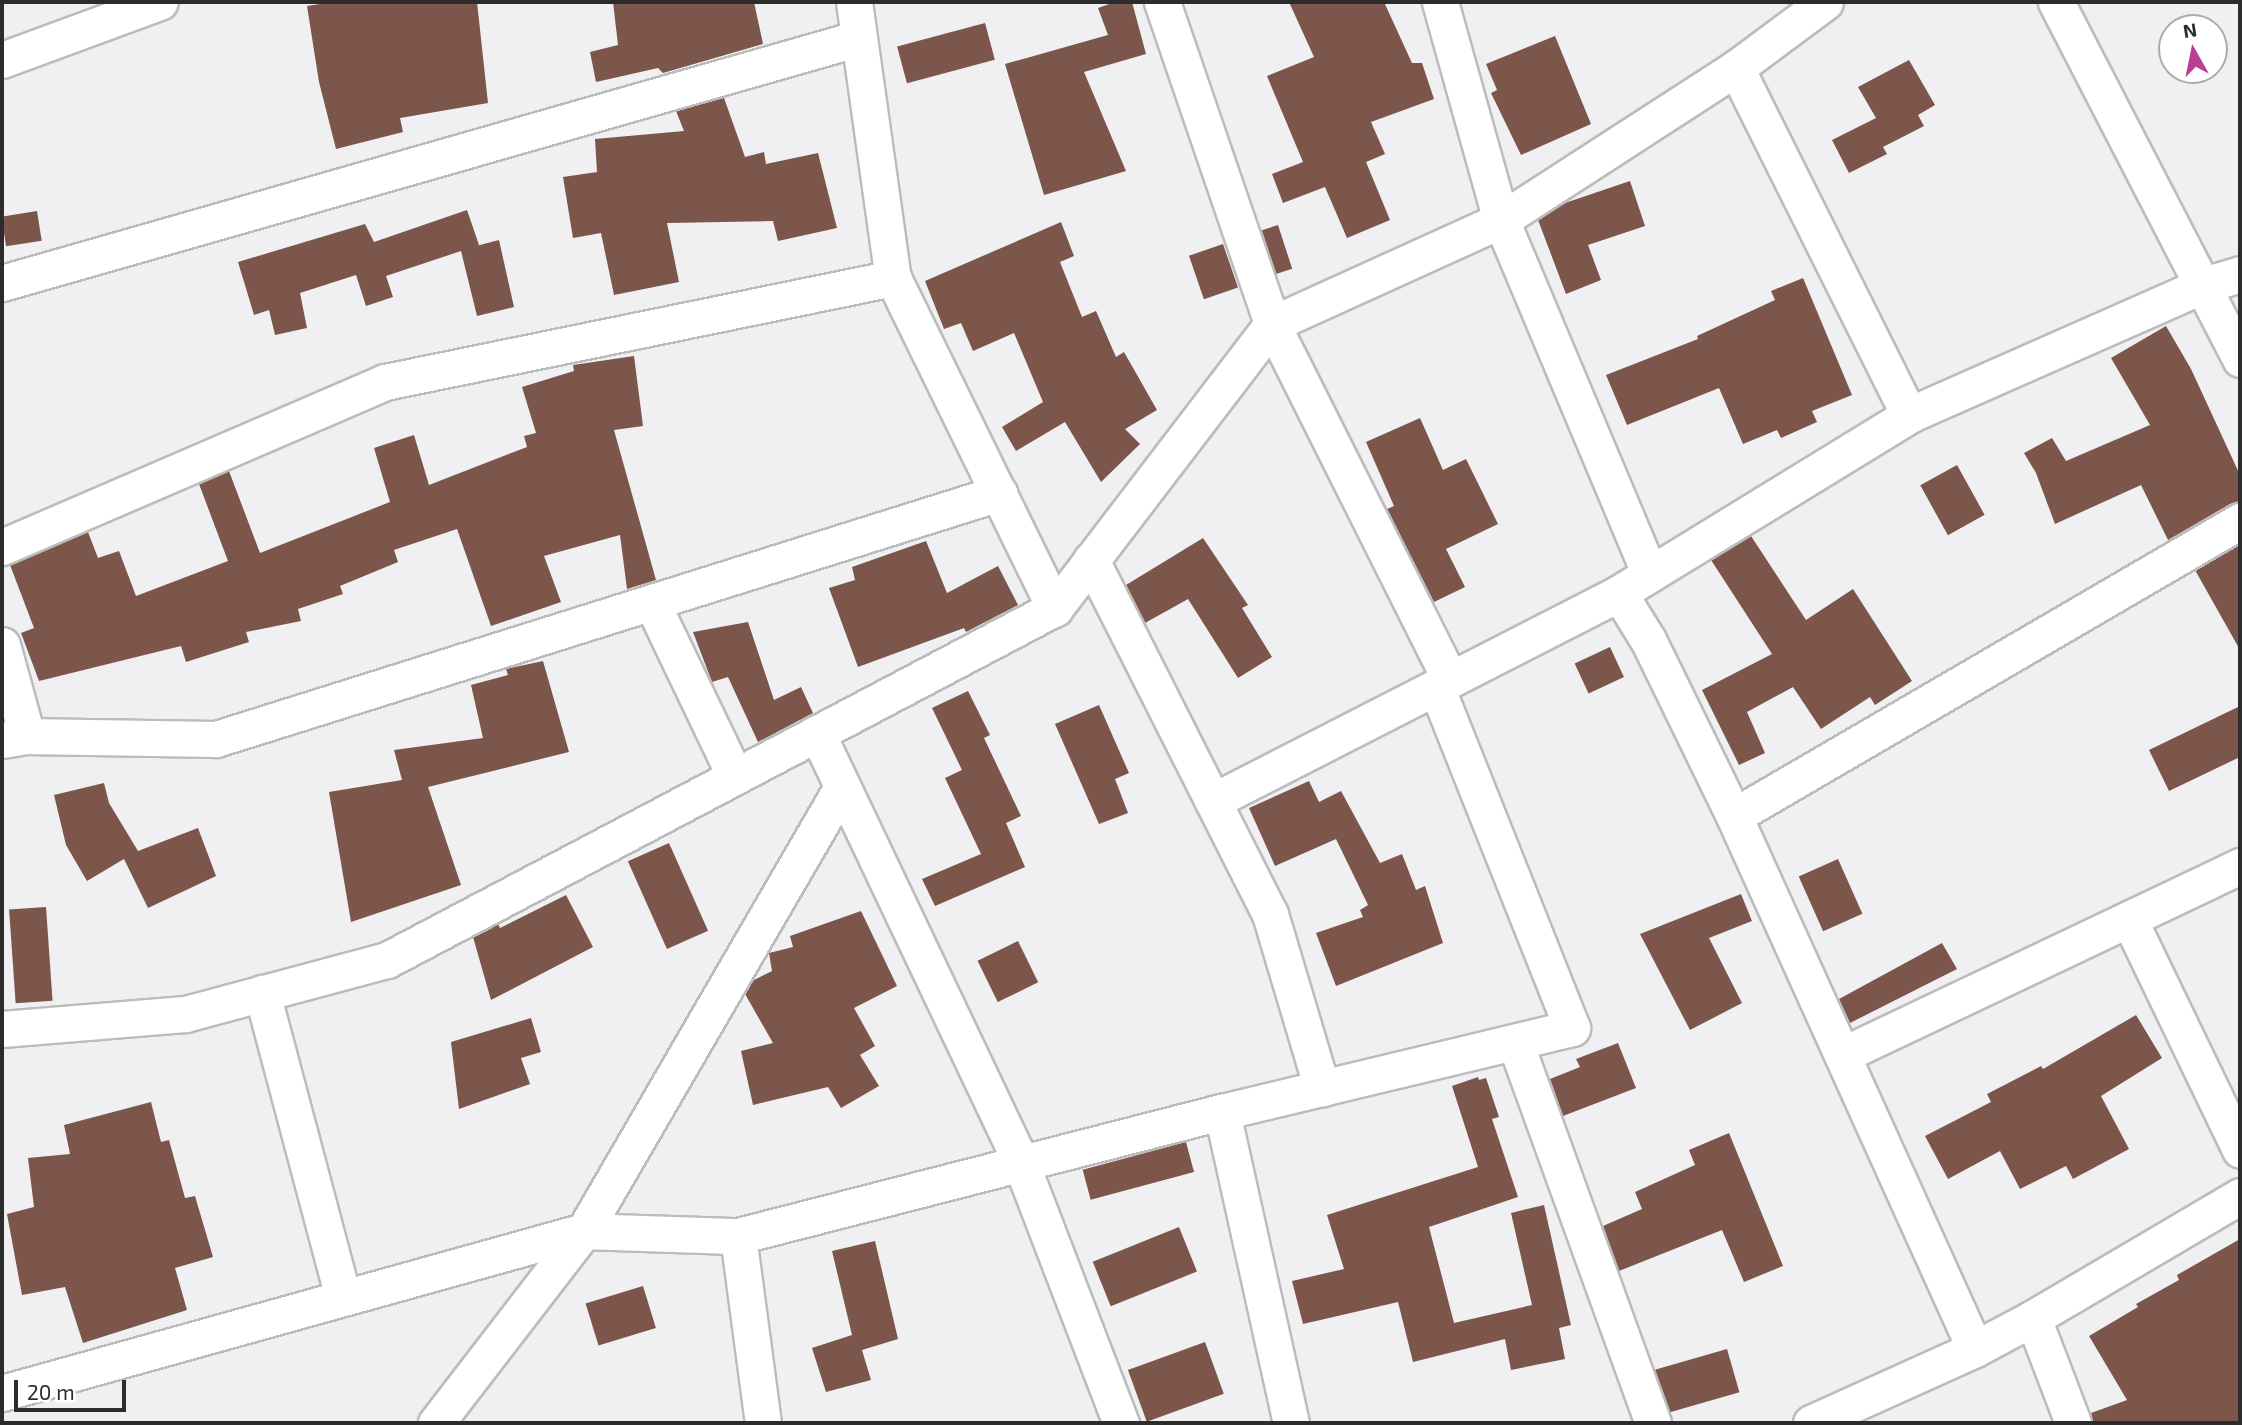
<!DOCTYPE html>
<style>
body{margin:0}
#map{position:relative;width:2242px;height:1425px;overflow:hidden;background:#f0f0f2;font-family:"Exo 2",sans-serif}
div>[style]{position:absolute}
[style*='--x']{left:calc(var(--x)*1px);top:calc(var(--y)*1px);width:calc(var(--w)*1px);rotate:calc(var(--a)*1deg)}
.building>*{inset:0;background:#7c554b;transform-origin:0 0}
.roads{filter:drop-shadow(2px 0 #bcbcbd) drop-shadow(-2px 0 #bcbcbd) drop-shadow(0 2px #bcbcbd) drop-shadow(0 -2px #bcbcbd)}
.minor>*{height:35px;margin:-17.5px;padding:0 17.5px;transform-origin:17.5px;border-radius:17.5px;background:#fff}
span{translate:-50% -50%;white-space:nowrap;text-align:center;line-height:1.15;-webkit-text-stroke:7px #fff;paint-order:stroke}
.frame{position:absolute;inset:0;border:4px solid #2c2c2d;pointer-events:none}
.north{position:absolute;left:2158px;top:14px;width:70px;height:70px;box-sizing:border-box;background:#fff;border:2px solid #ababab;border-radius:50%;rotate:351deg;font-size:19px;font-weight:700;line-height:28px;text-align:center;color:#2c2c2d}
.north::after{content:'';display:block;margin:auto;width:24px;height:32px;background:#b83f92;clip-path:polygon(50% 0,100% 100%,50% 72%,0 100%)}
.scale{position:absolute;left:14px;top:1380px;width:112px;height:32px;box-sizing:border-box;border:4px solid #2c2c2d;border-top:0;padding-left:9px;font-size:21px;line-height:24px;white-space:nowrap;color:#2c2c2d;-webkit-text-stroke:5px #fff;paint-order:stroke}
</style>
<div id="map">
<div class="building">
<div style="clip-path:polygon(333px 2px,477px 2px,488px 103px,400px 118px,403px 132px,336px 149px,319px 82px,307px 6px)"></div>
<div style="clip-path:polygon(613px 2px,754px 2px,763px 44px,663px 73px,658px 68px,596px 82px,590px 52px,618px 45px)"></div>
<div style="clip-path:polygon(1115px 2px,1132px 2px,1146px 54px,1084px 72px,1126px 171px,1044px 195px,1005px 64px,1108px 35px,1098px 8px)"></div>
<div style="clip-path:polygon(1289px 2px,1384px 2px,1412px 63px,1422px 63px,1434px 99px,1371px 122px,1385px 154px,1366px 162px,1390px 220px,1347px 238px,1325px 187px,1283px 203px,1272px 174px,1303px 162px,1267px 76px,1314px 57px)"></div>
<div style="left:985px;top:23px;width:38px;height:91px;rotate:75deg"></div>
<div style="clip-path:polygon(1555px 36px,1591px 124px,1521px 155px,1491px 93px,1497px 90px,1486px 64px)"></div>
<div style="clip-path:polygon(1909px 60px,1935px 105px,1918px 115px,1924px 126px,1883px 147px,1887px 154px,1849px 173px,1832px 140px,1876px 118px,1858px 87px)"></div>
<div style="clip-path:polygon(724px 98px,745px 157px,764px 152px,766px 164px,818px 153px,837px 228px,778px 241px,773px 221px,667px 223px,679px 282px,614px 295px,601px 233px,573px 238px,563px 177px,597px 172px,595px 139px,684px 131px,676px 111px)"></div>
<div style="clip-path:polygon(1630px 181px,1645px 226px,1588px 245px,1601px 280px,1566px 294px,1538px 220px,1565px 203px)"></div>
<div style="clip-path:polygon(467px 210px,479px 245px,476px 246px,499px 240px,514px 307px,477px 316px,461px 251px,386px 276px,393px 297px,366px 306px,356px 275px,300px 293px,307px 328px,275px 335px,269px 310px,254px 315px,238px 262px,365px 224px,374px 242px)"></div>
<div style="left:37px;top:211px;width:30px;height:36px;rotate:81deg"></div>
<div style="clip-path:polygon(1061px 222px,1074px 256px,1060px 262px,1082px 317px,1096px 311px,1116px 357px,1124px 352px,1157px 410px,1125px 429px,1140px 444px,1101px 482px,1065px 422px,1016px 451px,1002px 427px,1043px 402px,1014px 333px,973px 351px,961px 323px,944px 329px,925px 281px)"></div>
<div style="left:1278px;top:225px;width:46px;height:17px;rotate:72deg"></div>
<div style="left:1223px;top:244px;width:46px;height:36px;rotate:71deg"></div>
<div style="clip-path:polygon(1803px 278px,1852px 395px,1812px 411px,1817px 422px,1781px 438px,1777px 430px,1743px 444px,1719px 388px,1627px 425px,1606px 375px,1698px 339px,1697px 336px,1775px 300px,1771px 291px)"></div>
<div style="clip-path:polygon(2166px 326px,2191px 369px,2240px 475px,2240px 501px,2230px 504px,2168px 540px,2141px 485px,2055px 524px,2036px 473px,2024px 453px,2052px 438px,2066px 461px,2150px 425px,2111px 358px)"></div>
<div style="clip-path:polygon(634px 356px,643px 426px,614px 430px,656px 580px,627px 589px,620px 535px,544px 556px,561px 602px,491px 626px,457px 529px,394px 550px,398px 562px,340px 586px,343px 594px,298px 609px,301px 621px,246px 632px,249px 642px,186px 662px,181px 646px,39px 681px,21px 633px,34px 628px,10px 565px,88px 532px,98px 558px,119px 551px,136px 596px,228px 561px,199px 484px,229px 471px,260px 553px,390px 502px,374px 448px,414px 435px,429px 485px,527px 447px,524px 436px,536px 433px,522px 387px,574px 371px,573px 365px)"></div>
<div style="clip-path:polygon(1420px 418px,1443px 470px,1466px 459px,1498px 524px,1446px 549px,1465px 587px,1434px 602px,1387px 509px,1394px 506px,1366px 442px)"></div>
<div style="left:1957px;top:465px;width:57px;height:42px;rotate:61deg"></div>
<div style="clip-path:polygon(1751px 536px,1806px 620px,1853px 589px,1912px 681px,1875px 705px,1870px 697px,1821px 729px,1793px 687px,1747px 712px,1765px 753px,1739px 765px,1702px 690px,1772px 654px,1711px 560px)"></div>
<div style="clip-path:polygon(1203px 538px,1248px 605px,1242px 608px,1272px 657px,1238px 678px,1188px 599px,1145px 623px,1126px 585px)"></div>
<div style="clip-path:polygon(926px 541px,947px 593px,998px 566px,1018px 605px,966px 632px,964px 628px,858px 667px,829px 588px,855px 580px,852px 567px)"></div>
<div style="clip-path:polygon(2240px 544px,2240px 650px,2195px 570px)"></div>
<div style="clip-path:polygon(748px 622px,774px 700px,801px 687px,813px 713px,758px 742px,728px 677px,712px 682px,693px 632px)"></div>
<div style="left:1610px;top:647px;width:33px;height:39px;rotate:65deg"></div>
<div style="clip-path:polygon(543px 661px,569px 752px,428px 787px,461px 885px,351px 922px,329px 792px,402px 780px,394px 750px,483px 738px,471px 685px,508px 675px,506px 669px)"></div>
<div style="clip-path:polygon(968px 691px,990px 735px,984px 738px,1021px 816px,1006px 823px,1025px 867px,935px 906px,922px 879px,981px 854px,945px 778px,962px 770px,932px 708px)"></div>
<div style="clip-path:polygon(1099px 705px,1129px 773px,1115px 779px,1128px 813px,1099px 824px,1055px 724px)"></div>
<div style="clip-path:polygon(2240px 706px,2240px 757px,2169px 791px,2149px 750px)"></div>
<div style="clip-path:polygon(1309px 781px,1319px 802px,1341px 791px,1380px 863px,1402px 854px,1416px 890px,1425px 886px,1443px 943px,1336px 986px,1316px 933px,1363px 917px,1360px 910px,1368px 905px,1336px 839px,1275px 866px,1249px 808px)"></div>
<div style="clip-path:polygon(104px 783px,109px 803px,138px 851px,198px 828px,216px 876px,148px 908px,124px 859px,87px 881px,66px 845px,54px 795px)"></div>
<div style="left:669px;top:843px;width:96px;height:45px;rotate:66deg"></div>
<div style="left:1838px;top:859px;width:60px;height:43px;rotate:66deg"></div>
<div style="clip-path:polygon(1741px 894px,1752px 921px,1709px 938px,1742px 1003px,1690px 1030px,1640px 934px)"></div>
<div style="clip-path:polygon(566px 895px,593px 947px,491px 1000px,473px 937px,498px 924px,500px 928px)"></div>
<div style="left:46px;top:907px;width:94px;height:37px;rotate:86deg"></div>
<div style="clip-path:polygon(861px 911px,897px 986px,854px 1008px,875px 1046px,860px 1055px,879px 1086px,841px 1108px,828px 1087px,753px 1105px,741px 1051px,773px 1043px,745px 994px,752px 981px,772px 971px,769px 953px,793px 947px,790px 936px)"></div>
<div style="left:1018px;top:941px;width:46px;height:45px;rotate:64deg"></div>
<div style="clip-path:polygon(1942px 943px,1957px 969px,1850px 1023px,1839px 999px)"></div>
<div style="clip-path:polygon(2136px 1015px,2162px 1058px,2101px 1096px,2129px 1149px,2073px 1179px,2066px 1166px,2020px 1189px,2000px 1151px,1948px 1179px,1925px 1136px,1991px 1102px,1987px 1094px,2041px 1066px,2043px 1069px)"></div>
<div style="clip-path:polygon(531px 1018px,541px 1052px,521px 1058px,530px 1084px,459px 1109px,451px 1042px)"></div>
<div style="clip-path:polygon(1618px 1043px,1636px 1088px,1563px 1116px,1550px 1079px,1580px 1067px,1576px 1059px)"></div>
<div style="clip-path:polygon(1478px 1077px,1479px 1080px,1486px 1078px,1499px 1117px,1492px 1119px,1518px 1197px,1429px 1227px,1454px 1323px,1532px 1305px,1511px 1213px,1544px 1205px,1571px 1325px,1559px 1328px,1565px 1359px,1511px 1370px,1505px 1339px,1413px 1362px,1398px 1302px,1303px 1324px,1292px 1281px,1344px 1269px,1327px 1215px,1478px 1167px,1452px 1086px)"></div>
<div style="clip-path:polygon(151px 1102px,161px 1142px,169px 1140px,185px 1198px,195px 1196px,213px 1257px,175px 1268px,187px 1310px,83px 1343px,65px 1287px,22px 1295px,7px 1214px,34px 1207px,28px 1158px,70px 1154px,64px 1125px)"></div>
<div style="clip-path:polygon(1729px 1133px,1783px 1266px,1744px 1282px,1722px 1230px,1619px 1271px,1603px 1226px,1642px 1209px,1635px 1192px,1695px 1165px,1689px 1150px)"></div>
<div style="left:1186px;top:1142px;width:31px;height:107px;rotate:75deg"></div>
<div style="left:1179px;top:1227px;width:48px;height:93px;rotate:68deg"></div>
<div style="clip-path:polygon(2240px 1239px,2240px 1423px,2093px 1423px,2091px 1413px,2127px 1400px,2089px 1336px,2138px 1307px,2136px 1304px,2179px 1280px,2177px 1275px)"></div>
<div style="clip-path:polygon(875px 1241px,898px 1339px,862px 1350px,871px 1380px,826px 1392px,812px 1348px,852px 1335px,832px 1251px)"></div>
<div style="left:643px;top:1286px;width:44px;height:60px;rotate:73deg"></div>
<div style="left:1205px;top:1342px;width:55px;height:82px;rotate:70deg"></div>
<div style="left:1727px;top:1349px;width:45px;height:75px;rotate:74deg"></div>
</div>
<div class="roads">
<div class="minor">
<div style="--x:854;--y:2;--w:279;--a:82"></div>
<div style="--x:893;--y:278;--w:368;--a:63.9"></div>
<div style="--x:1162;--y:2;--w:340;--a:71.1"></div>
<div style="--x:1272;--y:324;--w:397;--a:63.4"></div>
<div style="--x:1440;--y:2;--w:226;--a:74.4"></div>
<div style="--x:1501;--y:220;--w:384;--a:67.2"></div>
<div style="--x:2056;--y:2;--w:402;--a:62.7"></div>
<div style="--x:2;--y:60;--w:168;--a:-20.2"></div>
<div style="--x:1736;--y:68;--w:388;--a:63.5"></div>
<div style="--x:2;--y:283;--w:891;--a:-15.95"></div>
<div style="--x:2;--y:547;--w:417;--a:-23.3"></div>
<div style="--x:385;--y:382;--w:519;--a:-11.57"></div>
<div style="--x:1091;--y:560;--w:397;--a:63.2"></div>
<div style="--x:1270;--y:914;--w:182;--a:73.4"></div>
<div style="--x:652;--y:603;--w:192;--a:64.4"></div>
<div style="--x:2;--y:645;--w:94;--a:74.6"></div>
<div style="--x:27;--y:736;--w:25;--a:171"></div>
<div style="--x:817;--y:733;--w:476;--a:64.6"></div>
<div style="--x:1021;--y:1163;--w:279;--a:69"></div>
<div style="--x:27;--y:736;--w:189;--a:0.9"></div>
<div style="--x:216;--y:739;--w:821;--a:-17.44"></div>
<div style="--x:1213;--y:801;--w:456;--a:-27.1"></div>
<div style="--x:1734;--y:816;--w:586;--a:-30.24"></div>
<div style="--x:2129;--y:919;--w:256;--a:64.3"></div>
<div style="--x:262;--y:993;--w:315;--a:75.1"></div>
<div style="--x:2;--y:1029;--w:184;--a:-4.7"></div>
<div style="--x:185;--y:1014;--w:209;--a:-15"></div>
<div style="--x:387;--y:960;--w:755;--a:-27.79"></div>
<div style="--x:1055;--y:608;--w:357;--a:-52.6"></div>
<div style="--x:1272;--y:324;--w:252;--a:-24.4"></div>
<div style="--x:1501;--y:220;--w:280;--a:-32.9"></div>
<div style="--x:1736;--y:68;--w:111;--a:-36.6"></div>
<div style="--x:1515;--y:1042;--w:405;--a:70.1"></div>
<div style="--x:1842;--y:1055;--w:441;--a:-25.4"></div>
<div style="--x:1222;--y:1112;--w:319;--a:77.5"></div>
<div style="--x:738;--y:1236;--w:189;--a:82.4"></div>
<div style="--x:2033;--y:1318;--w:112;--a:69.1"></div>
<div style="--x:1975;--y:1349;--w:585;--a:-114.33"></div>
<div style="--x:1734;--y:816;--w:196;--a:-116"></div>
<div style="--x:1648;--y:640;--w:55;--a:-121.7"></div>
<div style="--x:1619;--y:593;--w:340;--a:-31.5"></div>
<div style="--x:1909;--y:415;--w:322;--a:-23.8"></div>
<div style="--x:2204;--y:285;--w:38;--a:-17"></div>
<div style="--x:2;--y:1393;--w:604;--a:-15.55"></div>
<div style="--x:584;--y:1231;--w:154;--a:1.9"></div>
<div style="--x:738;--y:1236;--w:500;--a:-14.4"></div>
<div style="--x:1222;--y:1112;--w:360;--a:-13.5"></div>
<div style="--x:1572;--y:1028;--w:367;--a:-111.7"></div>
<div style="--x:436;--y:1423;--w:242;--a:-52.4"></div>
<div style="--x:584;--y:1231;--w:514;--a:-59.84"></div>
<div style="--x:1811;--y:1423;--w:180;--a:-24.3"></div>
<div style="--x:1975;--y:1349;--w:66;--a:-28.1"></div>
<div style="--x:2033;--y:1318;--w:240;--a:-30.5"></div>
</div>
</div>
<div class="frame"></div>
<div class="north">N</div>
<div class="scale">20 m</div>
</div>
